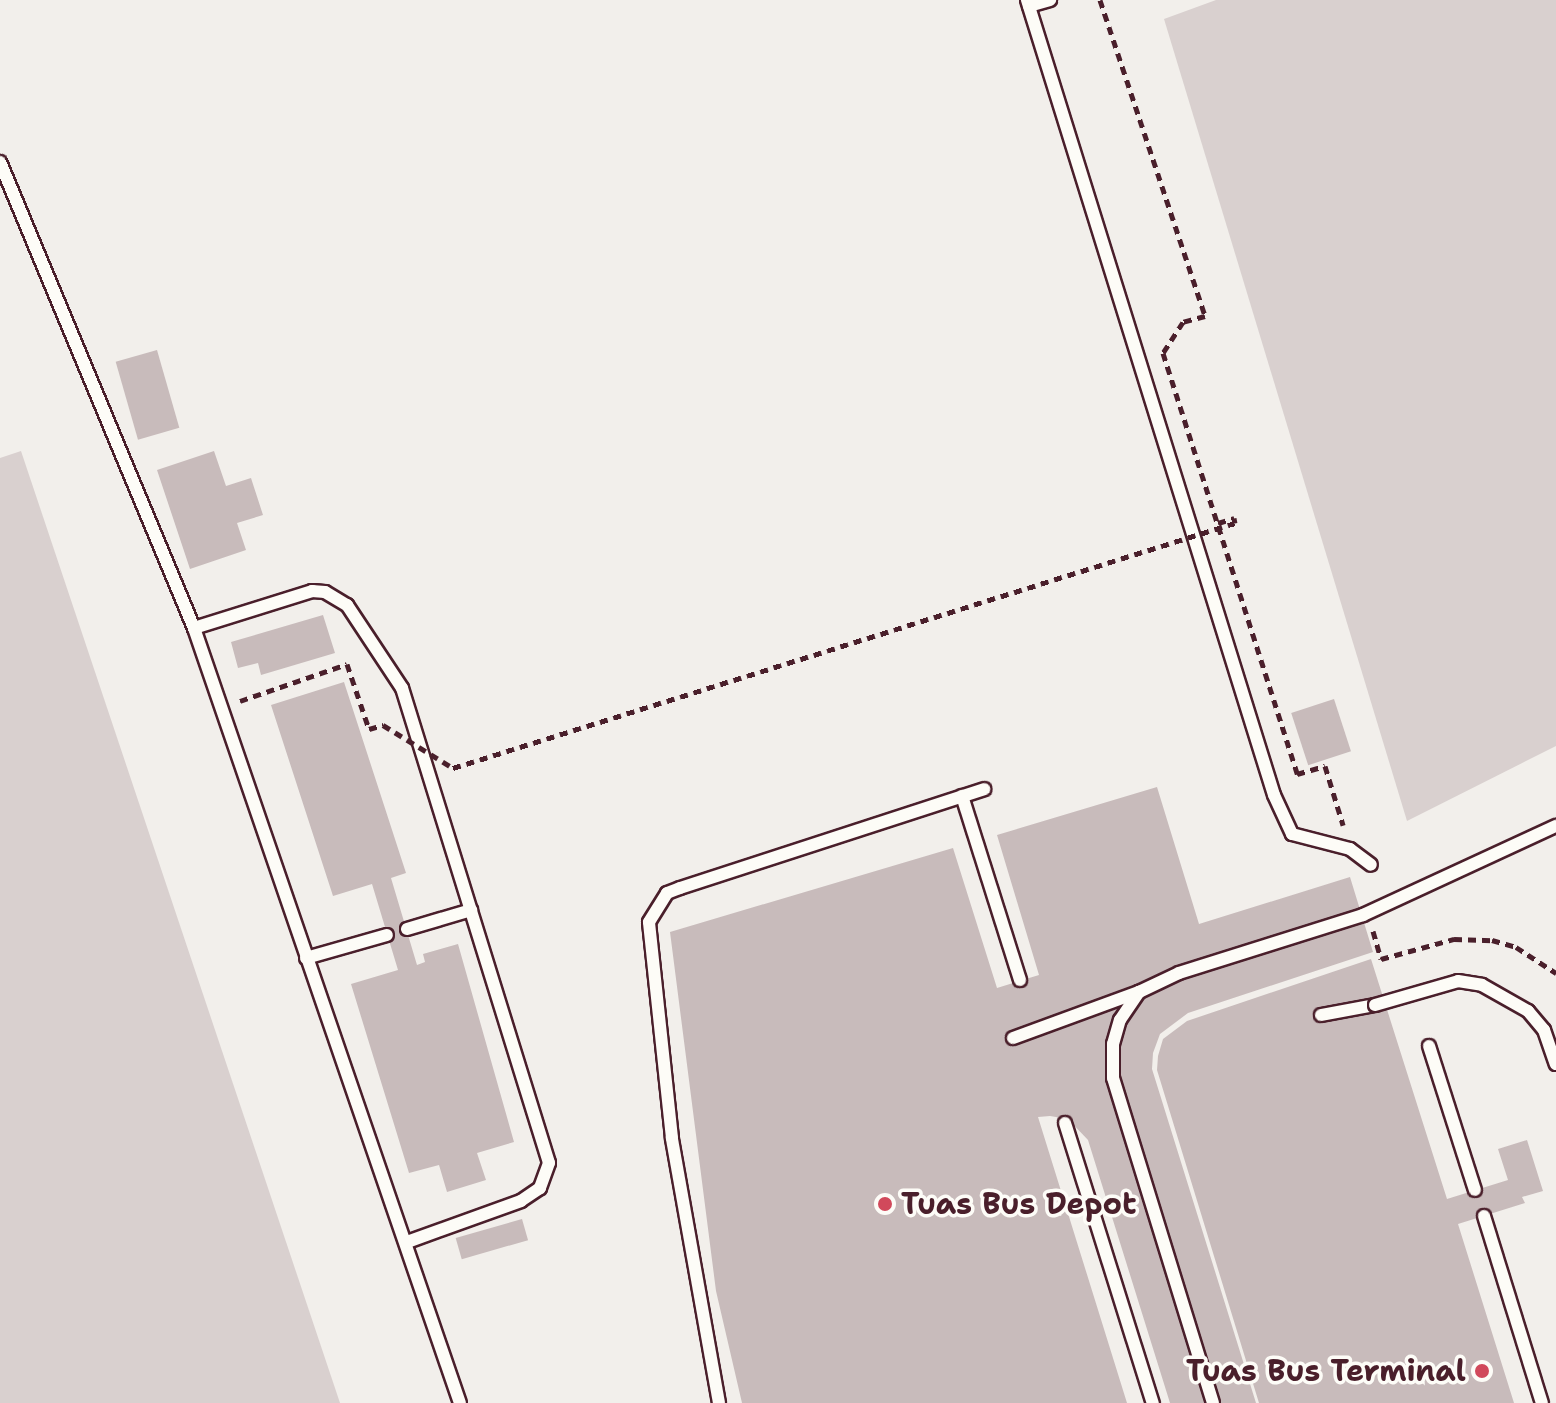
<!DOCTYPE html>
<style>
body{margin:0}
#map{position:relative;width:1556px;height:1403px;overflow:hidden;background:#f2efeb;font-family:"Shantell Sans",sans-serif}
div>[style]{position:absolute}
[style*='--x']{left:calc(var(--x)*1px);top:calc(var(--y)*1px);width:calc(var(--w)*1px);rotate:calc(var(--a)*1deg)}
.green>*{inset:0;background:#d9d0cf}
.building>*{inset:0;background:#c8bbbb;transform-origin:0 0}
.path>*{height:5px;margin-top:-2.5px;transform-origin:0;background:repeating-linear-gradient(90deg,#4a1f2b 0 8px,transparent 0 14px)}
.roads{filter:drop-shadow(2px 0 #4a1f2b) drop-shadow(-2px 0 #4a1f2b) drop-shadow(0 2px #4a1f2b) drop-shadow(0 -2px #4a1f2b)}
.service>*{height:12px;margin:-6px;padding:0 6px;transform-origin:6px;border-radius:6px;background:#fdfcf7}
.path-bridge>*{height:5px;margin-top:-2.5px;transform-origin:0;background:repeating-linear-gradient(90deg,#4a1f2b 0 8px,transparent 0 14px)}
.bridges{filter:drop-shadow(2px 0 #4a1f2b) drop-shadow(-2px 0 #4a1f2b) drop-shadow(0 2px #4a1f2b) drop-shadow(0 -2px #4a1f2b)}
.service-bridge>*{height:12px;margin:-6px;padding:0 6px;transform-origin:6px;border-radius:6px;background:#fdfcf7}
.dots>*{width:22px;height:22px;translate:-50% -50%;box-sizing:border-box;border:4px solid #fdfcf7;border-radius:50%}
span{translate:-50% -50%;white-space:nowrap;text-align:center;line-height:1.15;-webkit-text-stroke:7px #fdfcf7;paint-order:stroke}
.poi-label{font-size:30px;color:#4a1f2b;font-weight:700}
.left{translate:0 -50%;text-align:left}
.right{translate:-100% -50%;text-align:right}
</style>
<div id="map">
<div class="green">
<div style="clip-path:polygon(1216px 0,1556px 0,1556px 746px,1407px 821px,1164px 19px)"></div>
<div style="clip-path:polygon(21px 451px,340px 1403px,0 1403px,0 458px)"></div>
</div>
<div class="building">
<div style="left:157px;top:350px;width:81px;height:43px;rotate:74deg"></div>
<div style="clip-path:polygon(214px 451px,226px 486px,251px 478px,263px 515px,237px 523px,246px 550px,190px 569px,157px 470px)"></div>
<div style="clip-path:polygon(323px 615px,335px 653px,261px 675px,258px 663px,238px 668px,231px 642px)"></div>
<div style="clip-path:polygon(344px 682px,406px 873px,391px 878px,417px 965px,425px 962px,423px 954px,458px 944px,514px 1142px,477px 1153px,486px 1180px,447px 1192px,439px 1165px,409px 1173px,351px 984px,398px 970px,372px 884px,333px 896px,271px 705px)"></div>
<div style="left:1334px;top:699px;width:55px;height:45px;rotate:72deg"></div>
<div style="clip-path:polygon(1157px 787px,1199px 924px,1350px 877px,1373px 952px,1188px 1013px,1160px 1034px,1153px 1053px,1152px 1069px,1256px 1403px,1170px 1403px,1088px 1140px,1068px 1119px,1050px 1116px,1038px 1117px,1127px 1403px,742px 1403px,716px 1291px,670px 932px,953px 848px,997px 988px,1039px 975px,997px 835px)"></div>
<div style="clip-path:polygon(1371px 959px,1447px 1199px,1508px 1180px,1498px 1149px,1527px 1140px,1543px 1191px,1522px 1197px,1525px 1203px,1458px 1224px,1514px 1403px,1259px 1403px,1157px 1070px,1158px 1056px,1163px 1039px,1187px 1021px)"></div>
<div style="left:522px;top:1219px;width:22px;height:69px;rotate:74deg"></div>
</div>
<div class="path">
<div style="--x:1100;--y:0;--w:333;--a:71.6"></div>
<div style="--x:1205;--y:316;--w:23;--a:165"></div>
<div style="--x:1183;--y:322;--w:37;--a:123"></div>
<div style="--x:1163;--y:353;--w:442;--a:72.3"></div>
<div style="--x:1297;--y:774;--w:29;--a:-16"></div>
<div style="--x:1325;--y:766;--w:62;--a:73"></div>
<div style="--x:1218;--y:523;--w:17;--a:-17"></div>
<div style="--x:1234;--y:518;--w:5;--a:79"></div>
<div style="--x:240;--y:701;--w:113;--a:-19.1"></div>
<div style="--x:347;--y:664;--w:69;--a:71.3"></div>
<div style="--x:369;--y:729;--w:15;--a:-16"></div>
<div style="--x:1373;--y:931;--w:29;--a:74"></div>
<div style="--x:1381;--y:959;--w:76;--a:-15.3"></div>
<div style="--x:1454;--y:939;--w:38;--a:2"></div>
<div style="--x:1492;--y:940;--w:25;--a:16"></div>
<div style="--x:1516;--y:947;--w:48;--a:33"></div>
</div>
<div class="roads">
<div class="service">
<div style="--x:1027;--y:0;--w:832;--a:72.74"></div>
<div style="--x:1274;--y:795;--w:43;--a:65.2"></div>
<div style="--x:1292;--y:834;--w:60;--a:14.5"></div>
<div style="--x:1350;--y:849;--w:26;--a:37"></div>
<div style="--x:1029;--y:6;--w:22;--a:-16"></div>
<div style="--x:0;--y:162;--w:505;--a:67.4"></div>
<div style="--x:194;--y:628;--w:819;--a:71.06"></div>
<div style="--x:194;--y:628;--w:124;--a:-17.4"></div>
<div style="--x:312;--y:591;--w:13;--a:4"></div>
<div style="--x:325;--y:592;--w:26;--a:31"></div>
<div style="--x:347;--y:605;--w:100;--a:56.5"></div>
<div style="--x:402;--y:688;--w:497;--a:72.8"></div>
<div style="--x:549;--y:1163;--w:27;--a:110"></div>
<div style="--x:540;--y:1188;--w:23;--a:146"></div>
<div style="--x:521;--y:1201;--w:121;--a:160.2"></div>
<div style="--x:962;--y:796;--w:193;--a:72.5"></div>
<div style="--x:407;--y:929;--w:67;--a:-16.5"></div>
<div style="--x:306;--y:958;--w:84;--a:-15.9"></div>
<div style="--x:1321;--y:1015;--w:55;--a:-10.5"></div>
<div style="--x:1429;--y:1046;--w:151;--a:72.3"></div>
<div style="--x:1065;--y:1123;--w:294;--a:72.6"></div>
<div style="--x:1484;--y:1216;--w:196;--a:72.8"></div>
<div style="--x:719;--y:1403;--w:269;--a:-100.1"></div>
<div style="--x:672;--y:1138;--w:217;--a:-96.1"></div>
<div style="--x:649;--y:922;--w:34;--a:-58"></div>
<div style="--x:667;--y:893;--w:14;--a:-21"></div>
<div style="--x:680;--y:888;--w:320;--a:-18"></div>
</div>
</div>
<div class="path-bridge">
<div style="--x:383;--y:725;--w:82;--a:31.6"></div>
<div style="--x:453;--y:768;--w:819;--a:-17.4"></div>
</div>
<div class="bridges">
<div class="service-bridge">
<div style="--x:1375;--y:1005;--w:86;--a:-16.1"></div>
<div style="--x:1458;--y:981;--w:24;--a:9"></div>
<div style="--x:1482;--y:985;--w:53;--a:29.5"></div>
<div style="--x:1528;--y:1011;--w:25;--a:50"></div>
<div style="--x:1544;--y:1030;--w:36;--a:71"></div>
<div style="--x:1013;--y:1038;--w:134;--a:-20.1"></div>
<div style="--x:1213;--y:1403;--w:340;--a:-107.1"></div>
<div style="--x:1113;--y:1078;--w:34;--a:-90"></div>
<div style="--x:1113;--y:1044;--w:25;--a:-74"></div>
<div style="--x:1120;--y:1020;--w:34;--a:-56"></div>
<div style="--x:1139;--y:992;--w:44;--a:-25.4"></div>
<div style="--x:1179;--y:973;--w:193;--a:-17.5"></div>
<div style="--x:1363;--y:915;--w:213;--a:-24.8"></div>
</div>
</div>
<div class="dots">
<div style="left:885px;top:1204px;background:#d1495b"></div>
<div style="left:1482px;top:1371px;background:#d1495b"></div>
</div>
<div class="poi-label">
<span class="left" style="left:901px;top:1204px">Tuas Bus Depot</span>
<span class="right" style="left:1466px;top:1371px">Tuas Bus Terminal</span>
</div>
</div>
